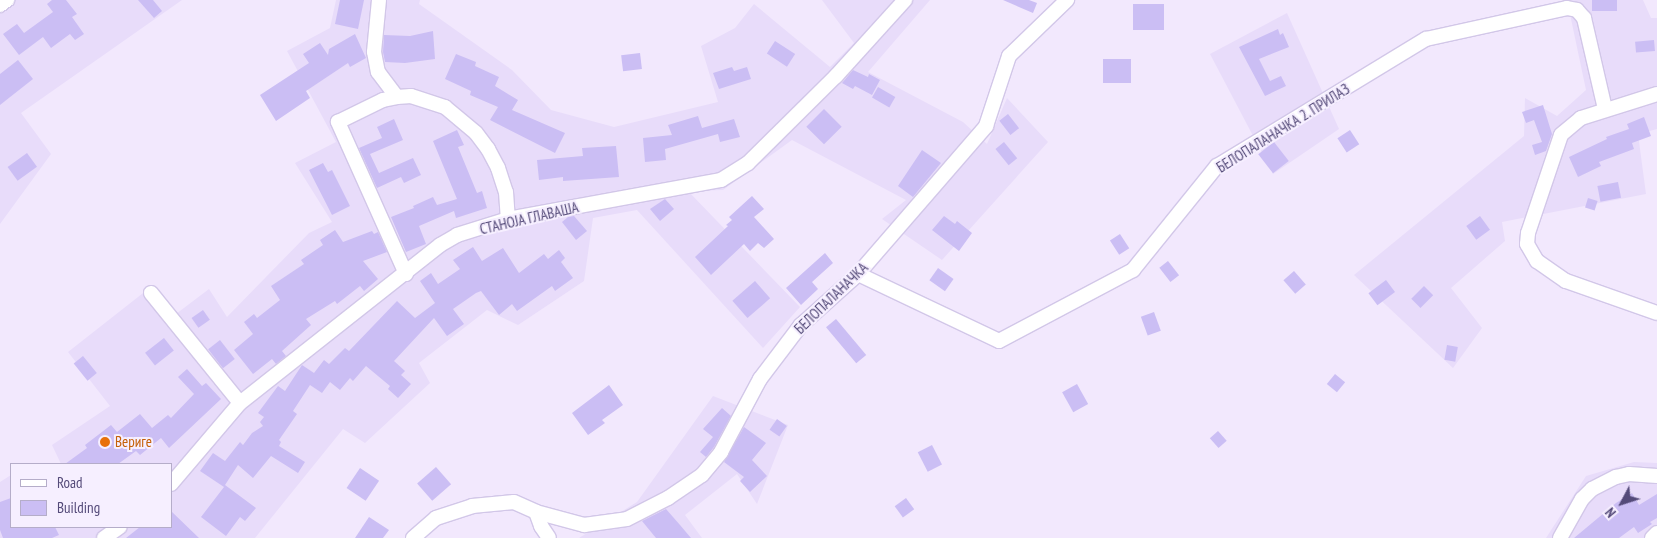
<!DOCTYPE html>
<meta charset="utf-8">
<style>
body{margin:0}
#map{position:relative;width:1657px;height:538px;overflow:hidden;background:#f2e8fd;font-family:"PT Sans Narrow",sans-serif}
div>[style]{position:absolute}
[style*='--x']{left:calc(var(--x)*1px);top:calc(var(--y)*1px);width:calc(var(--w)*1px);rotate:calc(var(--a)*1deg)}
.residential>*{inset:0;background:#e8dcfa}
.building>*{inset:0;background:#cbbef4;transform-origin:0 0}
.roads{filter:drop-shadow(1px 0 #d2c7e8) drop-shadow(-1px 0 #d2c7e8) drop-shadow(0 1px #d2c7e8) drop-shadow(0 -1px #d2c7e8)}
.minor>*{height:14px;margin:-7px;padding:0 7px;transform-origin:7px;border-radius:7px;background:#fff}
.dots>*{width:14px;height:14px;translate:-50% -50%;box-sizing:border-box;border:2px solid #f6efff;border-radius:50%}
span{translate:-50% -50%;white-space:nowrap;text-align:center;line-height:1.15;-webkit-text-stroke:4px #f6efff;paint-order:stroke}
.street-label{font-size:15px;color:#544a79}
.food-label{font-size:15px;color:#c56008}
.left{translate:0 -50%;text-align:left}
.legend{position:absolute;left:10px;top:463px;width:162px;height:65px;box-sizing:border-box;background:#f6efff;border:1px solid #b5adc9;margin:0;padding:6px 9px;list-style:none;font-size:15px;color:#544a79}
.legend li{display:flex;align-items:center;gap:10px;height:25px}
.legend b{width:25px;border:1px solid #b5adc9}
.north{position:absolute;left:1597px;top:478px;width:50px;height:50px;-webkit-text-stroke:4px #f6efff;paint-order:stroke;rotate:230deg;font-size:14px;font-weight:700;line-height:20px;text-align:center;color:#544a79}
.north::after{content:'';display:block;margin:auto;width:18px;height:22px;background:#544a79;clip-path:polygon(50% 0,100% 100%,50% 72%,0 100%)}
</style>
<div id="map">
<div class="residential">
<div style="clip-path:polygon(0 0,182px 0,21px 113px,51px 154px,0 224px)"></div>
<div style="clip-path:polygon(336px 0,420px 0,419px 4px,512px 70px,551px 110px,614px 127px,718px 102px,701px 46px,735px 28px,754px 4px,830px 67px,854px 43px,822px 0,930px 0,868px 72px,963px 122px,987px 144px,1007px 98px,1048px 142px,942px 260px,882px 219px,906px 200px,792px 140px,723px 190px,688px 191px,800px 307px,763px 348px,637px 210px,593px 218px,584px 281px,518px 325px,487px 310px,419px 363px,430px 383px,365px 443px,343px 429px,255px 538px,0 538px,0 482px,11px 475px,11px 527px,171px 527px,171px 464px,61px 464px,52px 445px,110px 406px,68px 352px,152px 286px,176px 314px,209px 289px,227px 317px,309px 233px,332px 222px,295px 163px,336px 142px,287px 51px,330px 28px)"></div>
<div style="clip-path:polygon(1567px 0,1643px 0,1651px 18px,1657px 18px,1657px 129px,1638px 134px,1646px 194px,1502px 222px,1505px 241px,1451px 288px,1482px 328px,1453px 368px,1354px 275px,1524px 136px,1525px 98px,1557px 116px,1586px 90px)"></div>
<div style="clip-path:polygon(1287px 13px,1339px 129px,1273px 174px,1210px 54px)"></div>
<div style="clip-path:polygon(713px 396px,788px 425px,757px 504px,737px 474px,685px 515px,702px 538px,579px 538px,637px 502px)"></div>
<div style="clip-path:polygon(1634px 462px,1657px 463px,1657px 538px,1546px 538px,1586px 476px)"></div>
</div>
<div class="building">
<div style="clip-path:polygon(52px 0,66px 0,77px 14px,72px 17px,84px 34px,75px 40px,70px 34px,51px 48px,43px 37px,19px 55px,3px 34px,17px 24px,24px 33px,53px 12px,47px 4px)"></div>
<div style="clip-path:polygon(138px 0,153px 0,162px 11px,154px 18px)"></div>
<div style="clip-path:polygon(340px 0,364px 0,358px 29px,335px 24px)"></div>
<div style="clip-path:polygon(1003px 0,1029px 0,1037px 3px,1033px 13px)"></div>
<div style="left:1592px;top:0;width:25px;height:11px"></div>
<div style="left:1133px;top:4px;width:31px;height:26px"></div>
<div style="clip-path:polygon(1278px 29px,1280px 35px,1283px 33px,1289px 47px,1259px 59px,1270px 81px,1281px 76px,1286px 86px,1265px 96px,1239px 47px)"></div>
<div style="clip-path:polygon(433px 31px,435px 59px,405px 63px,385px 62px,383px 52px,384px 35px,410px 36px)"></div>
<div style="clip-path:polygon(355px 34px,366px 58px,350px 67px,348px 63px,306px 91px,310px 98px,276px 121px,260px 95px,309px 63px,303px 54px,320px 43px,328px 55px,329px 49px)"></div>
<div style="left:1654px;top:40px;width:11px;height:19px;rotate:85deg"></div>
<div style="left:775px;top:41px;width:24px;height:15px;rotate:33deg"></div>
<div style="left:640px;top:53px;width:16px;height:19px;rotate:83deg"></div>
<div style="clip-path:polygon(456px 54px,476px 62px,475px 66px,499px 77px,495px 86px,518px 100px,512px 110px,565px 133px,555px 153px,490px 120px,498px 107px,470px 95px,471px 91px,445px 79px)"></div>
<div style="left:1131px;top:59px;width:24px;height:28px;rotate:90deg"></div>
<div style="clip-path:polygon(18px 60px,33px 79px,0 105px,0 74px)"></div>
<div style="clip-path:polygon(732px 67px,734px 71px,747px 67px,751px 79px,719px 89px,713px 73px)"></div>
<div style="clip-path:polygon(853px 70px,868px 77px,869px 74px,880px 80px,872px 95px,855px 86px,853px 89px,842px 83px)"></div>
<div style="left:878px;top:87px;width:20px;height:12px;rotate:30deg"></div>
<div style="clip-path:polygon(1543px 105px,1552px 134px,1546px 151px,1535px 155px,1532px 145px,1542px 142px,1534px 120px,1526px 123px,1522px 112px)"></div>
<div style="left:824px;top:109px;width:25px;height:25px;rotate:45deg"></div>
<div style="left:1008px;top:114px;width:18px;height:11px;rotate:52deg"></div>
<div style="clip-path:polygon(698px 116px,702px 128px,734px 119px,740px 137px,720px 142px,718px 134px,665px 149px,666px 160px,645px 162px,643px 138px,672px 135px,668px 125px)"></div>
<div style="clip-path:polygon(1644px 117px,1651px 136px,1632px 143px,1634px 149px,1599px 162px,1601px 166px,1578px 177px,1569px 157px,1607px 139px,1606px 137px,1629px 129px,1627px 124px)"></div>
<div style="clip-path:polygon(394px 119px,403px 140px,370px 154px,379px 173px,413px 158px,421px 175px,404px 183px,401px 177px,377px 188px,359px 148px,382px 138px,377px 127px)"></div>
<div style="clip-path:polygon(457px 130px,464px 145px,458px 147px,477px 193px,482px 191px,487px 208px,456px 218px,454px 211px,419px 226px,426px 244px,406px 252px,391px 217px,414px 208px,413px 206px,433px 197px,437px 205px,457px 199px,433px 141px)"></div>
<div style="left:1350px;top:130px;width:17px;height:15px;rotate:57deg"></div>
<div style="left:1004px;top:142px;width:21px;height:11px;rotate:51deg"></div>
<div style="left:1274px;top:142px;width:24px;height:20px;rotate:52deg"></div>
<div style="clip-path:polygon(616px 146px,619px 177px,563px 181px,563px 177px,539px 180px,537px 160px,583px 156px,582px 148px)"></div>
<div style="clip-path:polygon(922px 150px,941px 163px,913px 197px,898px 186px)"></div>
<div style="left:27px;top:153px;width:17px;height:24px;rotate:54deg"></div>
<div style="clip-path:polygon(323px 163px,328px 172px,332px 170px,350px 206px,332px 215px,309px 170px)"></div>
<div style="left:1618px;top:182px;width:16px;height:21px;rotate:79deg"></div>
<div style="clip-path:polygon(752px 196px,764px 209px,754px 217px,774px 239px,764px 248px,758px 243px,750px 251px,744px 244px,711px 275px,695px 257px,728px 226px,726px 225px,732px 220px,729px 217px)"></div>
<div style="left:1588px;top:198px;width:10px;height:10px;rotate:17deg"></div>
<div style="clip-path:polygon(665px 199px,674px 209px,660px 221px,650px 209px)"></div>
<div style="clip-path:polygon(574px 216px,587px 231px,576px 240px,562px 222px,568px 217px)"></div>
<div style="clip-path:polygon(944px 216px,955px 224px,957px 221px,972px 233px,959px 251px,932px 230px)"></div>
<div style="left:1480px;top:216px;width:17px;height:17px;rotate:54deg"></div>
<div style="clip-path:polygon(335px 230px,343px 242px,372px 231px,374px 234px,378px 232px,387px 252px,363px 261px,378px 279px,364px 291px,360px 286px,337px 304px,335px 301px,306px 319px,311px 325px,282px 351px,286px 356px,276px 364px,272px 359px,253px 374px,234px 350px,253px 334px,244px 322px,254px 314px,257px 318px,280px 300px,271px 286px,304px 264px,301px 260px,323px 245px,320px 240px)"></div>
<div style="left:1120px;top:234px;width:17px;height:12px;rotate:57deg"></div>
<div style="clip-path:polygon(473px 247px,482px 261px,503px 248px,519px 273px,544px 254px,548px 259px,559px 250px,565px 258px,561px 262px,573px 278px,555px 291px,552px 286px,517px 311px,512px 304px,499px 315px,481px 291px,476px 293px,453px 309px,464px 324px,447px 336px,434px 318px,394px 361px,405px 371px,401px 375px,411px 384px,398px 398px,388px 389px,390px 386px,366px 366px,353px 381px,350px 378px,340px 390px,330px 382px,322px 393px,310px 385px,293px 411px,297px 414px,279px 440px,281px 442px,279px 446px,305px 462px,298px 473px,271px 456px,253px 478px,238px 465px,225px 485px,256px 508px,245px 521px,240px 517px,226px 536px,201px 517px,224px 487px,200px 471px,213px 453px,225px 461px,240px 442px,243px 445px,252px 433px,263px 426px,260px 422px,264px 417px,258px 413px,278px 386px,285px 391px,302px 365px,314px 373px,324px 360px,329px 364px,345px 348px,349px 351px,397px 301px,415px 318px,435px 303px,420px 281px,431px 273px,438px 284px,460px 269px,453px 260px)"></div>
<div style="clip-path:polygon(825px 253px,833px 263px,812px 282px,818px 289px,801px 305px,786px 288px)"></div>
<div style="left:1168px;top:261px;width:18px;height:11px;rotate:52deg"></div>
<div style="left:938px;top:268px;width:19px;height:15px;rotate:35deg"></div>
<div style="left:1294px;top:271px;width:18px;height:14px;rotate:49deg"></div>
<div style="left:1386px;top:280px;width:15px;height:22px;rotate:53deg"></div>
<div style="left:755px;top:281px;width:23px;height:30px;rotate:49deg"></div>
<div style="left:1424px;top:286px;width:13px;height:18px;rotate:45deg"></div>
<div style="left:203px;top:310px;width:12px;height:14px;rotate:55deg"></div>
<div style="left:1154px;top:312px;width:20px;height:14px;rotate:70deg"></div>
<div style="left:836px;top:319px;width:47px;height:13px;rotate:50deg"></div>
<div style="left:164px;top:338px;width:16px;height:24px;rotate:52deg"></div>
<div style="left:220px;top:340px;width:24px;height:15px;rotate:52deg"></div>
<div style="left:1447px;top:345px;width:11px;height:15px;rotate:10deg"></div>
<div style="left:83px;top:356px;width:22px;height:12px;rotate:51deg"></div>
<div style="clip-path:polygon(187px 369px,202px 386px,206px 383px,221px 399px,169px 448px,161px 438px,140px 455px,136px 451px,118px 464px,65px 464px,87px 448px,85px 445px,111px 425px,117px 432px,140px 414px,152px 428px,168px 415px,171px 418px,194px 394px,178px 377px)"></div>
<div style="left:1335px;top:374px;width:13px;height:13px;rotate:39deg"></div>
<div style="left:1077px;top:384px;width:23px;height:17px;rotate:61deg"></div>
<div style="clip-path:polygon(609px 385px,623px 405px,602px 420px,605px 423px,588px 435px,572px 413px)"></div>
<div style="clip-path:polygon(722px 408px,731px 416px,714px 447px,706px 457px,700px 452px,713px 437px,703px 429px)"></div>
<div style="left:777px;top:419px;width:12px;height:13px;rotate:35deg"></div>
<div style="clip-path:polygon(744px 427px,766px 443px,752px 460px,767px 476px,750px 492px,740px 481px,744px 477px,724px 462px)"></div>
<div style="left:1218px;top:431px;width:13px;height:11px;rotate:48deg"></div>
<div style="left:932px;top:445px;width:22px;height:16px;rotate:63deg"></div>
<div style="left:436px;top:467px;width:23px;height:25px;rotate:49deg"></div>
<div style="left:360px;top:468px;width:23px;height:24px;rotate:34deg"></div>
<div style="clip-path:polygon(1632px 493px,1639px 505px,1657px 494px,1657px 518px,1650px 522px,1652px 524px,1638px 533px,1634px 527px,1619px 538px,1574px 538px,1616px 503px)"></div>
<div style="clip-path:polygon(11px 498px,11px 527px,55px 527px,59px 535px,52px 538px,3px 538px,0 530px,0 502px)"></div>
<div style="left:906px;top:498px;width:14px;height:14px;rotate:54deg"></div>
<div style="clip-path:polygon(666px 509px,680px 525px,691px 538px,656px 538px,642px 521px)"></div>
<div style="clip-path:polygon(171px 511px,199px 538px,126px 538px,140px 527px,171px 527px)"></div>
<div style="clip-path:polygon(369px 517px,389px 530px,383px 538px,355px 538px)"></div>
</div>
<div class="roads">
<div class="minor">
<div style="--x:379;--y:0;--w:52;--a:95.5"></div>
<div style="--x:374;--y:52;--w:20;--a:79"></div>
<div style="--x:378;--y:72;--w:31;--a:53"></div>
<div style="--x:0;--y:5;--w:9;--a:-36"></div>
<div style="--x:1657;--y:94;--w:80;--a:162.5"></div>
<div style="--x:1581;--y:118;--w:26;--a:140"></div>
<div style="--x:1561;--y:135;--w:103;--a:108.6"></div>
<div style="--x:1528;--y:233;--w:11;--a:95"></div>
<div style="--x:1527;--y:244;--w:20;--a:60"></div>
<div style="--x:1537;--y:261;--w:35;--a:35"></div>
<div style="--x:1566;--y:281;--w:96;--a:19.4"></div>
<div style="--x:406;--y:274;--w:167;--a:-114.1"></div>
<div style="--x:338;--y:122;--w:50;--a:-26.1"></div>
<div style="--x:383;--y:100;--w:14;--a:-12"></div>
<div style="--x:397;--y:97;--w:14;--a:-4"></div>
<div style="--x:411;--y:96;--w:36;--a:18"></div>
<div style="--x:445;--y:107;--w:40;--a:40"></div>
<div style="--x:476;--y:133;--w:20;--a:53"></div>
<div style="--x:488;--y:149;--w:21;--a:62"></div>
<div style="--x:498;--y:168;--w:25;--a:72"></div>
<div style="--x:506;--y:192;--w:27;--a:86"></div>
<div style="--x:858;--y:274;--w:156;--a:25.4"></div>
<div style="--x:999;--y:341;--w:152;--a:-27.9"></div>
<div style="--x:1133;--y:270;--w:134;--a:-51.1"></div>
<div style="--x:1217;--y:166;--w:245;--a:-31.3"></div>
<div style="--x:1426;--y:39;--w:144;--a:-12.4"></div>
<div style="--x:1567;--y:8;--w:10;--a:11"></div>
<div style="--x:1577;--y:10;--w:11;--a:49"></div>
<div style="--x:1584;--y:18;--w:93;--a:77"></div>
<div style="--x:151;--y:293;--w:141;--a:51"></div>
<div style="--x:171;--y:484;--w:106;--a:-49.6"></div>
<div style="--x:240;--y:403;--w:255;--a:-38.3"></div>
<div style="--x:440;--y:245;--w:20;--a:-30"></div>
<div style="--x:457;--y:235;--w:53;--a:-17.4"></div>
<div style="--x:508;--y:219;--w:217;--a:-10.4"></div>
<div style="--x:721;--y:180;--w:32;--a:-32"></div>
<div style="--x:748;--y:163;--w:124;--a:-44.7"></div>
<div style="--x:836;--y:76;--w:103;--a:-47.8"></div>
<div style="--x:536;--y:512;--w:15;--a:70"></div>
<div style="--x:541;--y:526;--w:14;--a:56"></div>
<div style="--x:104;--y:538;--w:19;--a:-35"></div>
<div style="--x:413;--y:538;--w:30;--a:-41"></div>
<div style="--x:436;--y:518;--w:38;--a:-18"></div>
<div style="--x:472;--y:506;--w:42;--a:-5.4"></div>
<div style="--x:514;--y:502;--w:24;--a:24"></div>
<div style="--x:536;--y:512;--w:50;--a:15.2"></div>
<div style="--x:584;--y:525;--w:43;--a:-7.9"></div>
<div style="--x:627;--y:519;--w:46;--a:-27.1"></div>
<div style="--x:668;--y:498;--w:41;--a:-34.1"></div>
<div style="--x:702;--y:475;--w:30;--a:-50"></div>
<div style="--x:721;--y:452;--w:83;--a:-61.9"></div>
<div style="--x:760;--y:379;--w:68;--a:-52.8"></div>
<div style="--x:801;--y:325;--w:76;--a:-41.8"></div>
<div style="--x:858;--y:274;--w:196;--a:-49.1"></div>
<div style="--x:986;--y:126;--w:74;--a:-71.8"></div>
<div style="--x:1009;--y:56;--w:81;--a:-44"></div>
<div style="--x:1560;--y:538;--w:45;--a:-60.6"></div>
<div style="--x:1582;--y:499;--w:14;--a:-45"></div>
<div style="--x:1592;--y:489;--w:27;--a:-27"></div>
<div style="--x:1616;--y:477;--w:13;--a:-13"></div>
<div style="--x:1629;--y:474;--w:28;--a:4"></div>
<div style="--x:1652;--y:538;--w:7;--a:-45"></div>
</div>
</div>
<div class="dots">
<div style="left:105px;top:442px;background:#e8710a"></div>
</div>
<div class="street-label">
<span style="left:1283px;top:128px;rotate:-32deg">БЕЛОПАЛАНАЧКА 2. ПРИЛАЗ</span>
<span style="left:529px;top:218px;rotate:-13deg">СТАНОЈА ГЛАВАША</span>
<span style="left:831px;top:298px;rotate:-44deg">БЕЛОПАЛАНАЧКА</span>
</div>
<div class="food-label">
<span class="left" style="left:115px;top:442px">Вериге</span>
</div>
<ul class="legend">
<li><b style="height:6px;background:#fff"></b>Road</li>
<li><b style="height:14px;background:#cbbef4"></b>Building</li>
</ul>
<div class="north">N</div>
</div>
